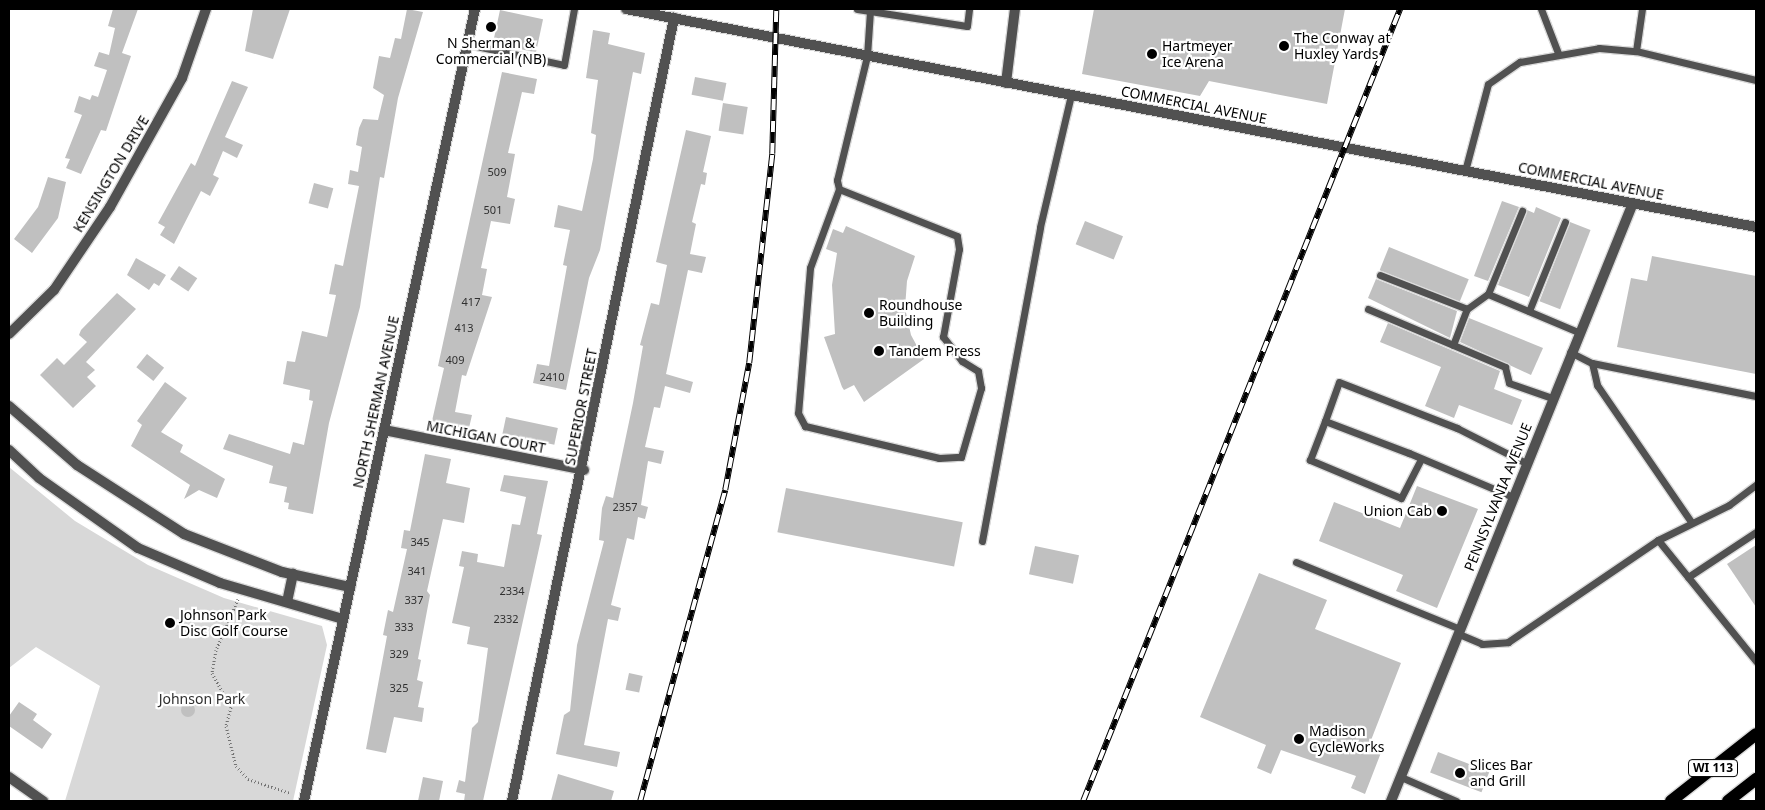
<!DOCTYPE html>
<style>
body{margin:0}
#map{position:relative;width:1765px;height:810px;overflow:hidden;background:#fff;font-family:"Noto Sans",sans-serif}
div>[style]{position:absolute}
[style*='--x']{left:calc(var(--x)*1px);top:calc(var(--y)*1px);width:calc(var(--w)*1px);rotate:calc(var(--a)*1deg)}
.green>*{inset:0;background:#d8d8d8}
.building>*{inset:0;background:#c0c0c0;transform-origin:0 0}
.round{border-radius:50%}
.path>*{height:3px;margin-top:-1.5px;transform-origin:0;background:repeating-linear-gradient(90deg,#737373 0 1px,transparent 0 3.5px)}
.roads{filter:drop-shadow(1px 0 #dbdbdb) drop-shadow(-1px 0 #dbdbdb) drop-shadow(0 1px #dbdbdb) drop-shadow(0 -1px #dbdbdb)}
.service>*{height:7px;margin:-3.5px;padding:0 3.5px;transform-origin:3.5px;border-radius:3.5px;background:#515151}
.minor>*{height:10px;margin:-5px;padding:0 5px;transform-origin:5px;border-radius:5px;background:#515151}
.tertiary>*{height:10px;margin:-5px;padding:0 5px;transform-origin:5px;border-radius:5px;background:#515151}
.primary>*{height:12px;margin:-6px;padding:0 6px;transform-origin:6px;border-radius:6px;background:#000}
.rail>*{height:5.5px;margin-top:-2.75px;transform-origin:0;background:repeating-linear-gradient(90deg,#fff 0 11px,#000 0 22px);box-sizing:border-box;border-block:1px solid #000}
.dots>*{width:14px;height:14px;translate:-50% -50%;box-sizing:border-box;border:2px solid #fff;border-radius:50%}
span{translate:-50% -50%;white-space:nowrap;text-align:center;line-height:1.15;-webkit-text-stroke:4.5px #fff;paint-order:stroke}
.number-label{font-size:11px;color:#303030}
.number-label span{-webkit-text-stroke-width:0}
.shield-label span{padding:1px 4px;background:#fff;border:1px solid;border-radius:4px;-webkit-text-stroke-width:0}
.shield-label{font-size:12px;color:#000;font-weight:700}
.poi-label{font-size:14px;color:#000}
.left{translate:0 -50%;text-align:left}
.right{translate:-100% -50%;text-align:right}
.street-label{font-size:14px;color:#000}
.park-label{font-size:14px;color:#2f2f2f}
.frame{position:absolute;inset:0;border:10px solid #000;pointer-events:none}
</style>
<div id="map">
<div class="green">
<div style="clip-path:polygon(9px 467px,75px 521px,148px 565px,224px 598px,322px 626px,327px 645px,293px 801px,65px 801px,100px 686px,36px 647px,9px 668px)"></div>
</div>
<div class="building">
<div style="clip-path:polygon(113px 9px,138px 9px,122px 53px,131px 56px,106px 131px,101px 130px,81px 174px,66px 168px,70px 159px,65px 158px,82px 115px,74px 112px,79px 96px,90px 100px,92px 95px,98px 97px,107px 70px,94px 66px,99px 52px,109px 55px,115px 28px,108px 26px)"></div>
<div style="clip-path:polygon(253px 9px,290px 9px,273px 59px,245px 51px)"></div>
<div style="clip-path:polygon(407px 9px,423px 12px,398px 98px,384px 178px,380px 177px,360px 307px,329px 423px,313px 514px,288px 509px,289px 503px,284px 502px,287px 487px,269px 483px,273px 466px,223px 449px,229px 434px,290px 454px,293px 442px,304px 445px,313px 401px,309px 400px,310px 390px,283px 384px,287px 361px,295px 362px,302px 331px,327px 337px,336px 295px,329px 294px,335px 264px,343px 266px,359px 186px,348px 184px,350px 170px,358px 172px,362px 147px,356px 145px,359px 128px,363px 119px,378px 120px,384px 95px,373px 88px,379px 56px,390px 58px,395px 38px,401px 39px)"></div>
<div style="clip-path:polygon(1094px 9px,1345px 9px,1327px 104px,1209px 81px,1200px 96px,1082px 74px)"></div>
<div style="left:500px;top:10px;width:44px;height:34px;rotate:12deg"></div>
<div style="clip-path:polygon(593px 30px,610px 33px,608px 44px,645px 53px,641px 74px,633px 72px,600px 250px,589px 278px,566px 390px,533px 383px,537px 364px,549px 366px,567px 266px,563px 265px,570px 230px,554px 227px,558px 205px,582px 211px,593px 159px,596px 135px,591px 133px,598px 80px,586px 78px)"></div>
<div style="clip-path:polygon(502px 72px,537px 79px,534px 94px,522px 92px,508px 153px,515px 154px,507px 197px,515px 199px,510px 224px,491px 221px,481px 268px,487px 269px,482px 295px,492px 297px,466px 376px,462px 375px,455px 412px,472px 415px,469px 428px,451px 426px,432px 421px,444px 368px,438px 366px)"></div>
<div style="left:695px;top:77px;width:32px;height:18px;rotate:11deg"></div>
<div style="clip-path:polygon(232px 81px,248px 87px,225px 137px,243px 145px,237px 158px,223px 151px,213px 175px,219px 178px,210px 196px,201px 191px,174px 244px,160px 235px,165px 227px,158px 223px,191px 163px,195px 166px)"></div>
<div style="left:723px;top:103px;width:25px;height:28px;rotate:9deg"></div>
<div style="clip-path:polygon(686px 130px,711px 136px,703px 172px,707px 173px,705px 185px,701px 184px,692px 222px,696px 224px,690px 254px,706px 257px,702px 273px,688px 270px,666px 374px,693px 382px,690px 393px,665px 386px,660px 408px,654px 407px,645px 447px,664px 451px,661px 464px,648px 461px,641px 505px,648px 507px,645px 519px,638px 517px,634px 540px,627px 538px,611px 605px,621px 608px,618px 621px,608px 619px,584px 745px,620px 752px,617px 767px,556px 754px,564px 715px,570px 711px,577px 645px,604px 541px,599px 540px,602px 508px,606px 496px,613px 498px,633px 403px,643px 346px,640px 345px,651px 303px,659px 305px,667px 265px,656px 262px)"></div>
<div style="clip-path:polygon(48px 177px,66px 182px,58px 218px,32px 253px,14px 239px,38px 207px)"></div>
<div style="left:314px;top:183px;width:20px;height:21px;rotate:15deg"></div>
<div style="clip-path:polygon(1502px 201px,1519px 207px,1488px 281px,1474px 276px)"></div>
<div style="clip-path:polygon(1536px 207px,1561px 218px,1529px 297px,1498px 285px,1527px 210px,1534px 213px)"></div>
<div style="left:1085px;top:221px;width:41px;height:25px;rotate:22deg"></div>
<div style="left:1570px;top:222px;width:22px;height:85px;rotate:21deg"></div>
<div style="clip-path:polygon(846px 226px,915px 256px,907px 281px,905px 308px,911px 335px,924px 359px,864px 402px,854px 385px,844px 390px,842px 387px,824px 337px,835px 334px,832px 285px,837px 253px,826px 249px,833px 229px,843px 233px)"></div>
<div style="left:1389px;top:247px;width:86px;height:25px;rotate:22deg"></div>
<div style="clip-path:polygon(1652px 256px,1756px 276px,1756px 374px,1617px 347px,1631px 278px,1647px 281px)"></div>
<div style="clip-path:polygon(136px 258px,166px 275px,159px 286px,154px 283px,149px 290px,127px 275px)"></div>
<div style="left:179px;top:266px;width:22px;height:16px;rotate:34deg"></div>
<div style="clip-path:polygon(1376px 279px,1457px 311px,1450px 338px,1368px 298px)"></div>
<div style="clip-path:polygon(117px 293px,136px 309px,86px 362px,95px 370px,87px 377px,96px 386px,73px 408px,40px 375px,57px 358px,64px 365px,87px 342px,79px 335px,81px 330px)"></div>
<div style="clip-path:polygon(1469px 318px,1543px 348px,1531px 375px,1460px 342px)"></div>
<div style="clip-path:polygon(1388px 323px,1500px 371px,1494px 389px,1522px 400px,1512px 425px,1459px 405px,1454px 418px,1425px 406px,1441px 367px,1380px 342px)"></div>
<div style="left:147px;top:354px;width:22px;height:17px;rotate:39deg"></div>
<div style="clip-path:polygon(165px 382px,187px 398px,161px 432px,183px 445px,180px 452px,225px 479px,217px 498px,199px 490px,184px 499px,190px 485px,131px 446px,142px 425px,137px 421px)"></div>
<div style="left:506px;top:417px;width:53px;height:17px;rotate:12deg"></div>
<div style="clip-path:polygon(425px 454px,451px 459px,446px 483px,470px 488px,464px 523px,443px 519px,427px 591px,430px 595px,418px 659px,421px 660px,417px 680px,423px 682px,418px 707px,424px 708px,422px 722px,394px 717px,386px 753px,366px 749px,387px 636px,383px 635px,388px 610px,393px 612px,407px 549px,401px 548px,404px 530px,410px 531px)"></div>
<div style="clip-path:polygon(504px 475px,548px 481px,537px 534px,542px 535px,483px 801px,464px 801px,465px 794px,456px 792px,459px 780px,465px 782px,472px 728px,478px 722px,488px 648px,467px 644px,470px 627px,452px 623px,464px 567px,459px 566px,462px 551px,478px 554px,477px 562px,504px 567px,512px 524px,520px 525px,526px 497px,500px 491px)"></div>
<div style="clip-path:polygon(1417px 486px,1478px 509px,1437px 608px,1396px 591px,1403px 575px,1319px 541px,1334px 502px,1400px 528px)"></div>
<div style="left:786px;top:488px;width:180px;height:45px;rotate:11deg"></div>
<div style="clip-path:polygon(1756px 545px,1756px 607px,1727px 564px)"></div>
<div style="left:1035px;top:546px;width:45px;height:29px;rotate:12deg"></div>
<div style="clip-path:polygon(1259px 573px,1327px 600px,1315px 629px,1401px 663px,1368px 748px,1382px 750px,1365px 794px,1351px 788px,1356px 776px,1281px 750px,1271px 774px,1257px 768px,1266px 745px,1200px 717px)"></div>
<div style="left:629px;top:673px;width:14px;height:17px;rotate:12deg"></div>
<div style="clip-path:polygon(19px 702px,37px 714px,33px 720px,52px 734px,42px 749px,9px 726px,9px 716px)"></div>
<div class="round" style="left:181px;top:703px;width:14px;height:14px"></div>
<div style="left:1438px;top:752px;width:55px;height:22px;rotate:21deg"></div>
<div style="clip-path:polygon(558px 774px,614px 791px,611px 801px,551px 801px)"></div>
<div style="clip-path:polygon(423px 777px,443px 781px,439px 801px,418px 801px)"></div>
</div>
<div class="path">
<div style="--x:238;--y:599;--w:56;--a:113.3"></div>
<div style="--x:216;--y:650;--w:23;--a:100"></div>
<div style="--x:212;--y:673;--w:39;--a:61"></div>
<div style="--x:231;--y:707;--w:20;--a:105"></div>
<div style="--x:226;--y:726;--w:41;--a:76"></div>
<div style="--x:236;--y:766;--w:18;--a:47"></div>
<div style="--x:248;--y:779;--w:44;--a:18.4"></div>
</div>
<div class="roads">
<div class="service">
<div style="--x:857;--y:9;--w:111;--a:8.8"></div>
<div style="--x:967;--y:26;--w:17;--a:-83"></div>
<div style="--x:1541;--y:9;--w:47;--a:68.9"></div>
<div style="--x:467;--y:44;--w:99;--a:12.2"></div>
<div style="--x:564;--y:65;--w:57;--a:-79.9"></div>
<div style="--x:1636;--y:51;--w:42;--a:-81.9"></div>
<div style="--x:1465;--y:171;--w:90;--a:-75.2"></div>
<div style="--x:1488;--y:84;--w:39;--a:-35"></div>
<div style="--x:1520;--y:62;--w:80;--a:-10"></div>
<div style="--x:1599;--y:48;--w:37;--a:5"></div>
<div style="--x:1636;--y:51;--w:123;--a:13.6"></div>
<div style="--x:839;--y:189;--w:84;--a:110.2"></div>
<div style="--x:810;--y:268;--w:145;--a:94.7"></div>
<div style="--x:798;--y:413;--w:15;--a:62"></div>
<div style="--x:805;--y:426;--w:138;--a:13.4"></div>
<div style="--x:939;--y:458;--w:22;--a:-3"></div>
<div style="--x:961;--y:457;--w:72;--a:-73.8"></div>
<div style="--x:981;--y:388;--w:17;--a:-100"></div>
<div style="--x:978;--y:371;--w:19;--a:-148"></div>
<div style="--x:962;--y:361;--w:31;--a:-128"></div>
<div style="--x:943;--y:337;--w:89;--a:-79.7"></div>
<div style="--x:959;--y:249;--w:13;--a:-99"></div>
<div style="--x:957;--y:236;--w:127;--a:-158.3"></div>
<div style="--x:839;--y:189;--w:9;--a:-103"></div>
<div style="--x:837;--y:180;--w:128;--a:-76.4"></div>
<div style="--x:867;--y:56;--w:45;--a:-86.2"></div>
<div style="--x:1380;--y:275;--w:93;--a:21.3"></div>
<div style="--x:1488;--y:294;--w:90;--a:-67.7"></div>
<div style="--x:1368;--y:309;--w:149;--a:22.9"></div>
<div style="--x:1505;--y:367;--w:16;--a:76"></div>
<div style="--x:1509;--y:383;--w:46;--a:19.2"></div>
<div style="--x:1529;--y:311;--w:96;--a:-68"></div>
<div style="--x:1453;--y:345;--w:39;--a:-69"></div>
<div style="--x:1467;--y:309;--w:26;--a:-36"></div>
<div style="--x:1488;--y:294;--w:98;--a:22.9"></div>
<div style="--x:1570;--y:352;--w:25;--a:27"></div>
<div style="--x:1592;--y:363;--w:23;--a:77"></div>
<div style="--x:1597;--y:385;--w:166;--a:55.5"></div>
<div style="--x:1592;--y:363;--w:167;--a:11.4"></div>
<div style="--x:1325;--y:421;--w:41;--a:-70.3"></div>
<div style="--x:1339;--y:382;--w:127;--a:21.3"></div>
<div style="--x:1457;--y:428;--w:77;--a:26.9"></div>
<div style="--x:1421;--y:459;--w:44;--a:117.1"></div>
<div style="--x:1401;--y:498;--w:99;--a:-157.3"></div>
<div style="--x:1310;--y:460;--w:42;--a:-69"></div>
<div style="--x:1325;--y:421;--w:90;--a:20.9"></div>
<div style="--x:1409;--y:453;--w:113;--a:22.9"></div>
<div style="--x:1658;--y:540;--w:156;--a:51"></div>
<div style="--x:982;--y:541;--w:319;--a:-79.5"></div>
<div style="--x:1040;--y:227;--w:136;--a:-76.8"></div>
<div style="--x:1296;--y:562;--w:177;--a:22.2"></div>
<div style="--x:1688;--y:577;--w:82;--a:-33.5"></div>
<div style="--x:1459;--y:634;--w:25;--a:23"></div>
<div style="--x:1482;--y:644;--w:26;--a:-4"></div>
<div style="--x:1508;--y:642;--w:181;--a:-34.2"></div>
<div style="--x:1658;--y:540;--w:79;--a:-26.2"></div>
<div style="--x:1729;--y:505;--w:34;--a:-37"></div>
<div style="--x:1401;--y:777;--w:60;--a:23.6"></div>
</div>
<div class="minor">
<div style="--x:1006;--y:83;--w:75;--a:-83.1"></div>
<div style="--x:9;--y:334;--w:63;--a:-44.4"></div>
<div style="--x:54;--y:290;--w:100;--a:-56"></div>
<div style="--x:110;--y:207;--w:148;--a:-60.8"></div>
<div style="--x:182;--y:78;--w:73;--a:-70.8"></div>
<div style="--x:9;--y:406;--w:90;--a:40.9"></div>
<div style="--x:77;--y:465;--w:127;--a:32.8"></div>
<div style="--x:184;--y:534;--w:105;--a:21.2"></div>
<div style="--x:282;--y:572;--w:70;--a:12.4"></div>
<div style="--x:384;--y:430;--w:204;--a:11.3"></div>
<div style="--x:9;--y:450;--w:41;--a:43"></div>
<div style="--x:39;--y:478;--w:121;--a:35.3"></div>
<div style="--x:138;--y:548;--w:89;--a:23.1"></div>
<div style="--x:220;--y:583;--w:128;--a:16.3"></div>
<div style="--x:287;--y:602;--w:29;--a:-78"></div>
<div style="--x:9;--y:777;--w:42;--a:35.2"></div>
<div style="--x:512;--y:801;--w:800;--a:-78.31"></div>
<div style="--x:1391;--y:801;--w:645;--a:-67.97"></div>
</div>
<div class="tertiary">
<div style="--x:626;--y:9;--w:1151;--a:10.92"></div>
<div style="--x:304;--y:801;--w:810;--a:-77.82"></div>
</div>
<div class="primary">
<div style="--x:1671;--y:801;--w:108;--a:-38.2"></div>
<div style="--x:1728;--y:801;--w:36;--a:-38"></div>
</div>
</div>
<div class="rail">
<div style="--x:640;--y:801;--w:322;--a:-74.7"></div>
<div style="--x:725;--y:490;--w:129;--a:-79.3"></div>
<div style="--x:749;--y:363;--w:210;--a:-83.7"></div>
<div style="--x:772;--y:154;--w:145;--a:-88.4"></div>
<div style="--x:1083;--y:801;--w:853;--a:-68.19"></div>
</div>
<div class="dots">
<div style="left:491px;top:27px;background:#000"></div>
<div style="left:1284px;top:46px;background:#000"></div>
<div style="left:1152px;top:54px;background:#000"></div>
<div style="left:869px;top:313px;background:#000"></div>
<div style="left:879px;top:351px;background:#000"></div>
<div style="left:1442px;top:511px;background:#000"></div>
<div style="left:170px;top:623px;background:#000"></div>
<div style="left:1299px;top:739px;background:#000"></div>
<div style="left:1460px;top:773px;background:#000"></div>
</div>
<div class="number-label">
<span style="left:497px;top:172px">509</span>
<span style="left:493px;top:210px">501</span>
<span style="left:471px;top:302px">417</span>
<span style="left:464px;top:328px">413</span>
<span style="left:455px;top:360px">409</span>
<span style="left:552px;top:377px">2410</span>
<span style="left:625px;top:507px">2357</span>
<span style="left:420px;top:542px">345</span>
<span style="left:417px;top:571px">341</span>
<span style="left:512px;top:591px">2334</span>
<span style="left:414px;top:600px">337</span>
<span style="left:506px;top:619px">2332</span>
<span style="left:404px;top:627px">333</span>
<span style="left:399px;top:654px">329</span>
<span style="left:399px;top:688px">325</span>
</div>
<div class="shield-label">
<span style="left:1713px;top:768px">WI 113</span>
</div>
<div class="poi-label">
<span class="left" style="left:1294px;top:46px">The Conway at<br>Huxley Yards</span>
<span style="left:491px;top:51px">N Sherman &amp;<br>Commercial (NB)</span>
<span class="left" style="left:1162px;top:54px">Hartmeyer<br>Ice Arena</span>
<span class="left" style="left:879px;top:313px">Roundhouse<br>Building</span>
<span class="left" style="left:889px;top:351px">Tandem Press</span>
<span class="right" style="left:1432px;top:511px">Union Cab</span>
<span class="left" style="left:180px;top:623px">Johnson Park<br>Disc Golf Course</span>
<span class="left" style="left:1309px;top:739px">Madison<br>CycleWorks</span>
<span class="left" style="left:1470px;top:773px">Slices Bar<br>and Grill</span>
</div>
<div class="street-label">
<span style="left:1194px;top:105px;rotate:11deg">COMMERCIAL AVENUE</span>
<span style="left:111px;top:174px;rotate:-59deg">KENSINGTON DRIVE</span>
<span style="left:1591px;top:181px;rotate:11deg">COMMERCIAL AVENUE</span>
<span style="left:376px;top:402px;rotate:-78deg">NORTH SHERMAN AVENUE</span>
<span style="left:581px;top:407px;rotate:-79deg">SUPERIOR STREET</span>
<span style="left:486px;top:437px;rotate:11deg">MICHIGAN COURT</span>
<span style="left:1498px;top:497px;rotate:-68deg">PENNSYLVANIA AVENUE</span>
</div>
<div class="park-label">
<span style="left:202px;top:699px">Johnson Park</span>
</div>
<div class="frame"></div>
</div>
